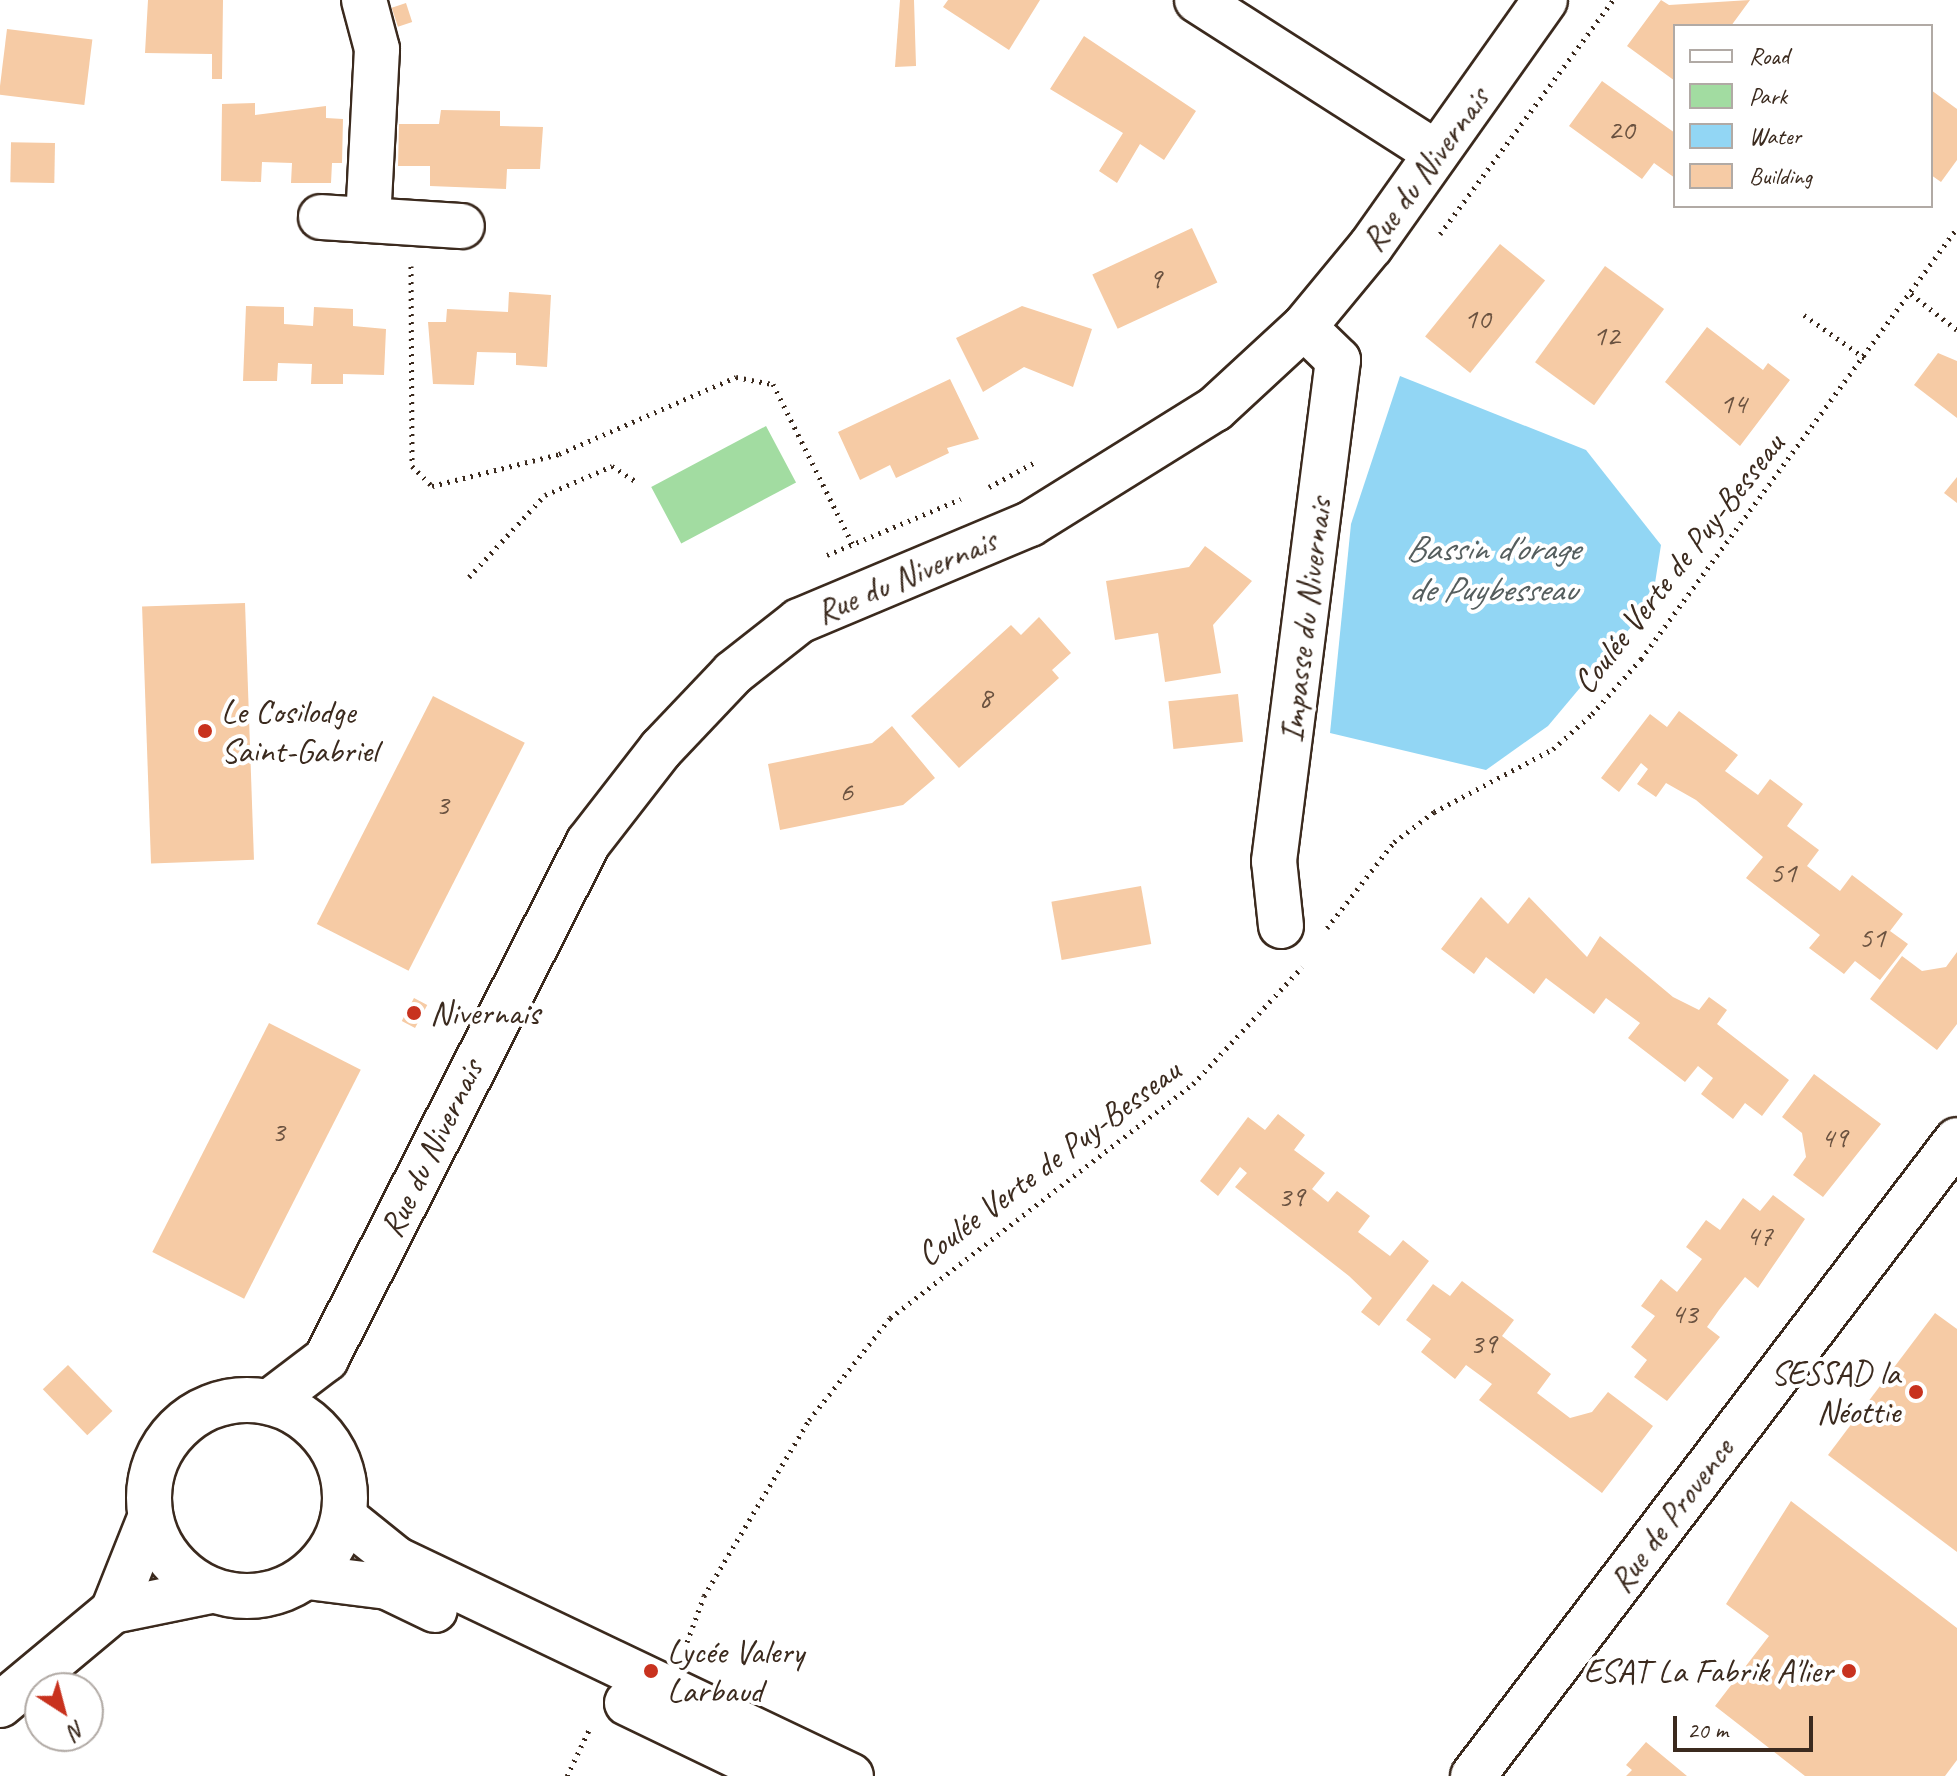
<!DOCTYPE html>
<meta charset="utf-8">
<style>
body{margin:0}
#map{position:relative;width:1957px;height:1776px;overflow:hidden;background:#fff;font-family:Caveat,sans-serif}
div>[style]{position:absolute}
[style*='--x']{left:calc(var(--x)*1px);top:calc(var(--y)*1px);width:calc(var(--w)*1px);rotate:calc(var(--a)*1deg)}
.green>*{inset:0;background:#a2dca1;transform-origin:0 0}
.water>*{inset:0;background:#92d6f4}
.building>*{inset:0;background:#f6cba5;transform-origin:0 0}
.path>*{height:5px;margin-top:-2.5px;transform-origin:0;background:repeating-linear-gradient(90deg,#3b2a1e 0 2px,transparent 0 8px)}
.roads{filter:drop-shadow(2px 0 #3b2a1e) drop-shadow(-2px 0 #3b2a1e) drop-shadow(0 2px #3b2a1e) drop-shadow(0 -2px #3b2a1e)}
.street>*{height:44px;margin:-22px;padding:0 22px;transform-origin:22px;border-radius:22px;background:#fff}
.secondary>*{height:44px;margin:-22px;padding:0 22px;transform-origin:22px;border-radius:22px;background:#fff}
.secondary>.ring{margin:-22px;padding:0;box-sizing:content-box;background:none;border:44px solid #fff;border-radius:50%}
.dots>*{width:22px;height:22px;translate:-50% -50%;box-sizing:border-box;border:4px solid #fff;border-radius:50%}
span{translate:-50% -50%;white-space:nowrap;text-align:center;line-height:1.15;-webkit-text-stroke:8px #fff;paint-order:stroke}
.number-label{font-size:30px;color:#6a5240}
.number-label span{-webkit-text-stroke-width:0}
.street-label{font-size:34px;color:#3b2a1e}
.poi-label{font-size:34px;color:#3b2a1e}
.left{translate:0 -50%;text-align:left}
.right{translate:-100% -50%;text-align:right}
.water-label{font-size:36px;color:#555e5e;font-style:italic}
.legend{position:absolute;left:1673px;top:24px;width:260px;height:184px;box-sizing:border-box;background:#fff;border:2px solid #b1aaa5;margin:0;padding:10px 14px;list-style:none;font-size:24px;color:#3b2a1e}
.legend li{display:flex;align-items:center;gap:16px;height:40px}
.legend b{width:40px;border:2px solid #b1aaa5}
.north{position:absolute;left:24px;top:1672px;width:80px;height:80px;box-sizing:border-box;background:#fff;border:2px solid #b1aaa5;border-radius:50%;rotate:144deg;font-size:22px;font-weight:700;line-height:32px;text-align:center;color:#3b2a1e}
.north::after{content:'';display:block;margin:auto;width:28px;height:36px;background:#c8321e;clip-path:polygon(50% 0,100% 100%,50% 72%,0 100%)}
.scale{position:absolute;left:1673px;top:1716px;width:140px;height:36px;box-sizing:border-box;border:4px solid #3b2a1e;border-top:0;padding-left:10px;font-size:24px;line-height:28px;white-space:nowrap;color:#3b2a1e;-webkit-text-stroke:6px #fff;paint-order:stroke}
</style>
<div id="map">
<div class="green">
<div style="left:766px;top:426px;width:64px;height:130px;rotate:62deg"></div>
</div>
<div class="water">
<div style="clip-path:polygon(1400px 376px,1586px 450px,1661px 545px,1652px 602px,1548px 726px,1486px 770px,1330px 733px,1351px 524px)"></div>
</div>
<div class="building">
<div style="clip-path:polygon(148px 0,223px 0,222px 79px,212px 79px,212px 54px,145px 53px)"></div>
<div style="clip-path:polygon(900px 0,914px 0,916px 66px,895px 67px)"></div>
<div style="clip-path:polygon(948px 0,1040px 0,1009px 50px,943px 7px)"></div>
<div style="clip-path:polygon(1661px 0,1669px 5px,1750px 0,1731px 26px,1675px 26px,1675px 81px,1627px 46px)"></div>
<div style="left:406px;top:3px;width:20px;height:15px;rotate:72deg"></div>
<div style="left:7px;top:29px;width:86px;height:66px;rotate:7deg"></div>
<div style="clip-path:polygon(1084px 36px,1196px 111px,1164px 160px,1140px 144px,1117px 183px,1099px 171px,1123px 133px,1050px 89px)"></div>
<div style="clip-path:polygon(1602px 81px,1675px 133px,1675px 178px,1654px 163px,1642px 179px,1569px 126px)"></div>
<div style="clip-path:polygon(1931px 90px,1957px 109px,1957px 160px,1941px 182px,1931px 175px)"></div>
<div style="clip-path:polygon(255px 103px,255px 115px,326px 106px,326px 118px,343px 119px,342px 163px,332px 163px,331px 183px,291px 183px,292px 163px,262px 162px,261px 182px,221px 181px,222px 104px)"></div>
<div style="clip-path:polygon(441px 110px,500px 111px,500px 126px,543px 127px,540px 169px,507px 169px,506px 189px,430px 186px,430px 166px,398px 166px,399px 124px,439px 124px)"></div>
<div style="left:55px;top:143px;width:40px;height:44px;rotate:91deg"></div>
<div style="left:1192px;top:228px;width:60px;height:110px;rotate:65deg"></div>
<div style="left:1500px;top:244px;width:58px;height:119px;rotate:39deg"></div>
<div style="left:1605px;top:266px;width:73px;height:119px;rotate:36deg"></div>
<div style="clip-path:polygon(509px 292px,551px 295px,547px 367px,516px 365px,516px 353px,477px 352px,474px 385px,433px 384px,428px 322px,446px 322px,447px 309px,508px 312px)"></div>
<div style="clip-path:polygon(246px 306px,284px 307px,284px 324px,313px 326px,314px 307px,353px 309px,353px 326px,386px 329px,384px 375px,343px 374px,343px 384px,311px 384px,312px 364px,278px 363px,277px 381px,243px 381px)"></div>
<div style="clip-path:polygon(1022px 306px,1092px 329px,1073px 387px,1024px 367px,983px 392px,956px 338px)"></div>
<div style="clip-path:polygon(1707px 327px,1763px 370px,1768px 363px,1790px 380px,1740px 446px,1665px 382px)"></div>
<div style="clip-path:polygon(1938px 353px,1957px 361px,1957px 418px,1914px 385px)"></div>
<div style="clip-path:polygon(950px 379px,979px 439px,947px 448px,949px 453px,896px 478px,890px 465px,860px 480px,838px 432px)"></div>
<div style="clip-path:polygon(1957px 477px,1957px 503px,1944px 493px)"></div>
<div style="clip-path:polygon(1205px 546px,1252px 581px,1213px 625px,1221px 673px,1165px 682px,1158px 633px,1115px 640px,1106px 581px,1189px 567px)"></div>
<div style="left:245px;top:603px;width:257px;height:103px;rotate:88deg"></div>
<div style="clip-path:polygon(1039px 617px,1071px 653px,1052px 670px,1059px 678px,959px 768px,911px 716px,1011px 625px,1021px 635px)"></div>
<div style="left:1238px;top:694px;width:48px;height:70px;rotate:84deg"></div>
<div style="left:433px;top:696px;width:103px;height:256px;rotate:27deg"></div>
<div style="clip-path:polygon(1679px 711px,1738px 755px,1725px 771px,1758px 795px,1770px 779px,1803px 804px,1787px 826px,1819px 850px,1807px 866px,1840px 891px,1852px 875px,1903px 914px,1890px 931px,1908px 944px,1880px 980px,1855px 961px,1844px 974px,1809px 948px,1820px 935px,1746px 878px,1763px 857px,1696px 800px,1666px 783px,1656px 797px,1637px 784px,1648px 769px,1641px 763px,1619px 792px,1601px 778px,1650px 714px,1667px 727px)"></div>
<div style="clip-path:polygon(892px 726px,935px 778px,903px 805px,780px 830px,768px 764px,872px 743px)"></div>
<div style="left:1141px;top:886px;width:59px;height:91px;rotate:80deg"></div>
<div style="clip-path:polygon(1481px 897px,1508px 924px,1529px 897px,1587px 957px,1600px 936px,1673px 997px,1699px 1010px,1709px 997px,1727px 1010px,1717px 1024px,1789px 1080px,1762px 1116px,1745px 1103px,1733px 1119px,1701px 1094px,1713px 1078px,1698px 1066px,1685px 1082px,1628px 1038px,1640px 1023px,1606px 998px,1594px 1014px,1546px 978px,1534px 994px,1486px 957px,1474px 974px,1441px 949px)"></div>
<div style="clip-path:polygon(1957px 952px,1957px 1024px,1937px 1050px,1870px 999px,1902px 956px,1922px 971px,1946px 967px)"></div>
<div style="left:414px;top:998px;width:15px;height:26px;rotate:28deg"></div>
<div style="left:269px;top:1023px;width:103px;height:257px;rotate:27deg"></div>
<div style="clip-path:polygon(1814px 1074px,1881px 1124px,1823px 1197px,1793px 1175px,1806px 1157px,1802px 1133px,1782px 1117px)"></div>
<div style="clip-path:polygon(1278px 1114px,1305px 1135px,1294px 1150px,1325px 1173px,1312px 1189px,1328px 1202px,1337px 1191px,1370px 1216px,1358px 1232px,1390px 1256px,1403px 1240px,1429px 1261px,1379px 1326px,1361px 1312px,1372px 1298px,1349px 1276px,1235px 1187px,1247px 1173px,1240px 1167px,1218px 1196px,1200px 1181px,1248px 1117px,1265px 1130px)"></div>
<div style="clip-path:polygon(1773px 1195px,1805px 1219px,1758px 1288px,1745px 1277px,1719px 1310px,1707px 1327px,1720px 1337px,1667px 1401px,1634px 1377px,1647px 1360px,1631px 1347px,1655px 1316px,1641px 1306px,1661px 1279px,1677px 1292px,1702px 1259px,1686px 1247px,1706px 1220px,1720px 1230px,1743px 1198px,1760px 1211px)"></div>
<div style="clip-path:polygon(1462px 1281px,1514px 1320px,1502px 1336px,1551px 1374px,1537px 1393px,1570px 1418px,1592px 1412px,1608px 1392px,1653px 1426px,1602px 1493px,1479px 1400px,1492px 1384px,1466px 1365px,1455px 1379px,1421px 1352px,1431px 1339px,1406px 1320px,1433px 1284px,1450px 1296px)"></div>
<div style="clip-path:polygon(1935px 1313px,1957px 1329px,1957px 1552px,1828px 1455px)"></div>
<div style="left:68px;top:1365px;width:64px;height:35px;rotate:46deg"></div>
<div style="clip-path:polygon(1791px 1501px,1957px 1628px,1957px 1760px,1945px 1776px,1805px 1776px,1715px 1706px,1769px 1636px,1726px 1604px)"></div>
<div style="clip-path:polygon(1646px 1742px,1687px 1776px,1626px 1776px,1632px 1770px,1626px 1765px)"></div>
</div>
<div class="path">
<div style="--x:1440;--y:234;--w:291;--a:-53.5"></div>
<div style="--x:411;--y:266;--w:200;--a:89.7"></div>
<div style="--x:412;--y:466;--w:28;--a:45"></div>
<div style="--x:432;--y:486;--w:131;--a:-14.1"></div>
<div style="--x:559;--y:454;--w:193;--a:-23.5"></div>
<div style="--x:736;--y:377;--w:38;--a:11"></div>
<div style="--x:773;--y:384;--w:180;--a:63.6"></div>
<div style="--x:1911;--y:294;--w:58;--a:38"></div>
<div style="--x:1804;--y:315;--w:75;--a:35.2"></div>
<div style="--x:989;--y:487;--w:55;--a:-28.4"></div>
<div style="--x:827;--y:555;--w:145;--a:-22.7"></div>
<div style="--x:469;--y:577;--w:112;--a:-47.2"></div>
<div style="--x:545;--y:495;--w:73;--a:-23.4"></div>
<div style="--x:612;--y:466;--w:27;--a:33"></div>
<div style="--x:1327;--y:928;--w:109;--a:-52.1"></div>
<div style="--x:1394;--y:842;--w:50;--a:-36.9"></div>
<div style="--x:1434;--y:812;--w:135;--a:-27.9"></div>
<div style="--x:1553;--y:749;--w:52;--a:-41.9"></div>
<div style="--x:1592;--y:714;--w:74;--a:-48.3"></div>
<div style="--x:1641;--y:659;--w:534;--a:-53.75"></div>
<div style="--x:687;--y:1642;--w:49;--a:-69.7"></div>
<div style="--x:704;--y:1596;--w:205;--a:-59.2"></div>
<div style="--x:809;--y:1420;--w:130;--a:-51.5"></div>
<div style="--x:890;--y:1318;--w:383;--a:-37.7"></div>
<div style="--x:1193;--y:1084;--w:160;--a:-47"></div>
<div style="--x:567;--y:1776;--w:55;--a:-64.4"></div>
</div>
<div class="roads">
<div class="street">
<div style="--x:364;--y:0;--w:51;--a:75.1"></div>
<div style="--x:377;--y:49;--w:171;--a:93"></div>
<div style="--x:1197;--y:0;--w:284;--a:32.6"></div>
<div style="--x:321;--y:217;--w:141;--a:3.7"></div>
<div style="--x:1281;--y:926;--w:65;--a:-96.1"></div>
<div style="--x:1274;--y:861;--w:505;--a:-82.72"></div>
<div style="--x:1338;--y:360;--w:47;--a:-135.9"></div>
<div style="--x:272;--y:1400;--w:68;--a:-37.2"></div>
<div style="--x:326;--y:1359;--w:579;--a:-63.08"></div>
<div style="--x:588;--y:843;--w:119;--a:-52.2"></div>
<div style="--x:661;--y:749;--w:105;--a:-46.5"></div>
<div style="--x:733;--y:673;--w:84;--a:-38.2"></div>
<div style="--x:799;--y:621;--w:251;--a:-22.8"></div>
<div style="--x:1030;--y:524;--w:218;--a:-31.9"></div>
<div style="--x:1215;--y:409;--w:121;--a:-42.7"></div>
<div style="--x:1304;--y:327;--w:105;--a:-50.4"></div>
<div style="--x:1371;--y:246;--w:301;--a:-54.7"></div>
<div style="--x:1473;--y:1776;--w:799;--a:-52.73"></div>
</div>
<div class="secondary">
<div class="ring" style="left:149px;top:1400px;width:152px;height:152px"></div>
<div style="--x:345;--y:1518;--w:65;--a:38.8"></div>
<div style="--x:396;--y:1559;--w:504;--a:25.5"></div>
<div style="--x:308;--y:1577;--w:80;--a:7.2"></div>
<div style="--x:387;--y:1587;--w:53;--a:25.6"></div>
<div style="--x:113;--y:1611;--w:100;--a:-68.3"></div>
<div style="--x:627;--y:1703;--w:169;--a:25.7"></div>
<div style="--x:0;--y:1705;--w:147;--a:-39.8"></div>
<div style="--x:113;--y:1611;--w:100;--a:-11.5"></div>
</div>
</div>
<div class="dots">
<div style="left:205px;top:731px;background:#c8321e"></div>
<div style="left:414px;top:1013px;background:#c8321e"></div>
<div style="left:1916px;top:1392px;background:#c8321e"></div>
<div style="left:651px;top:1671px;background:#c8321e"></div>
<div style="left:1849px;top:1671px;background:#c8321e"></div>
</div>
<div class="number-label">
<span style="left:1621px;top:129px">20</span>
<span style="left:1155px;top:278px">9</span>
<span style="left:1477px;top:318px">10</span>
<span style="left:1606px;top:335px">12</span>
<span style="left:1733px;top:403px">14</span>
<span style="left:985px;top:697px">8</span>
<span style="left:846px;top:791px">6</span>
<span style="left:442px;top:804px">3</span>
<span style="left:1783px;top:872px">51</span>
<span style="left:1872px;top:937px">51</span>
<span style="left:278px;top:1131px">3</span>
<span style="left:1834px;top:1137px">49</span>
<span style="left:1291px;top:1196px">39</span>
<span style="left:1759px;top:1235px">47</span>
<span style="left:1684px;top:1313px">43</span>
<span style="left:1483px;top:1343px">39</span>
</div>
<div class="street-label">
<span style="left:1425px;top:169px;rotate:-54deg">Rue du Nivernais</span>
<span style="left:1678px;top:563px;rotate:-52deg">Coulée Verte de Puy-Besseau</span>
<span style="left:906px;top:576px;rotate:-23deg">Rue du Nivernais</span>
<span style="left:1305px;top:620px;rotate:-83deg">Impasse du Nivernais</span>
<span style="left:431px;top:1148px;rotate:-64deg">Rue du Nivernais</span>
<span style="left:1048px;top:1162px;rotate:-37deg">Coulée Verte de Puy-Besseau</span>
<span style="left:1671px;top:1515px;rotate:-53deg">Rue de Provence</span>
</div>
<div class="poi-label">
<span class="left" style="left:221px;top:731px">Le Cosilodge<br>Saint-Gabriel</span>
<span class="left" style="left:430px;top:1013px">Nivernais</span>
<span class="right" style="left:1900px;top:1392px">SESSAD la<br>Néottie</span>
<span class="left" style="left:667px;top:1671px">Lycée Valery<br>Larbaud</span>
<span class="right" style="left:1833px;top:1671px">ESAT La Fabrik A'lier</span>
</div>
<div class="water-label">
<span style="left:1492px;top:569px">Bassin d'orage<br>de Puybesseau</span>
</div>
<ul class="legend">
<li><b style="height:10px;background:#fff"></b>Road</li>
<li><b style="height:22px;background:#a2dca1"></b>Park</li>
<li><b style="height:22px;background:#92d6f4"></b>Water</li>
<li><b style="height:22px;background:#f6cba5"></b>Building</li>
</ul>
<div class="north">N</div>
<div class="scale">20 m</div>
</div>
